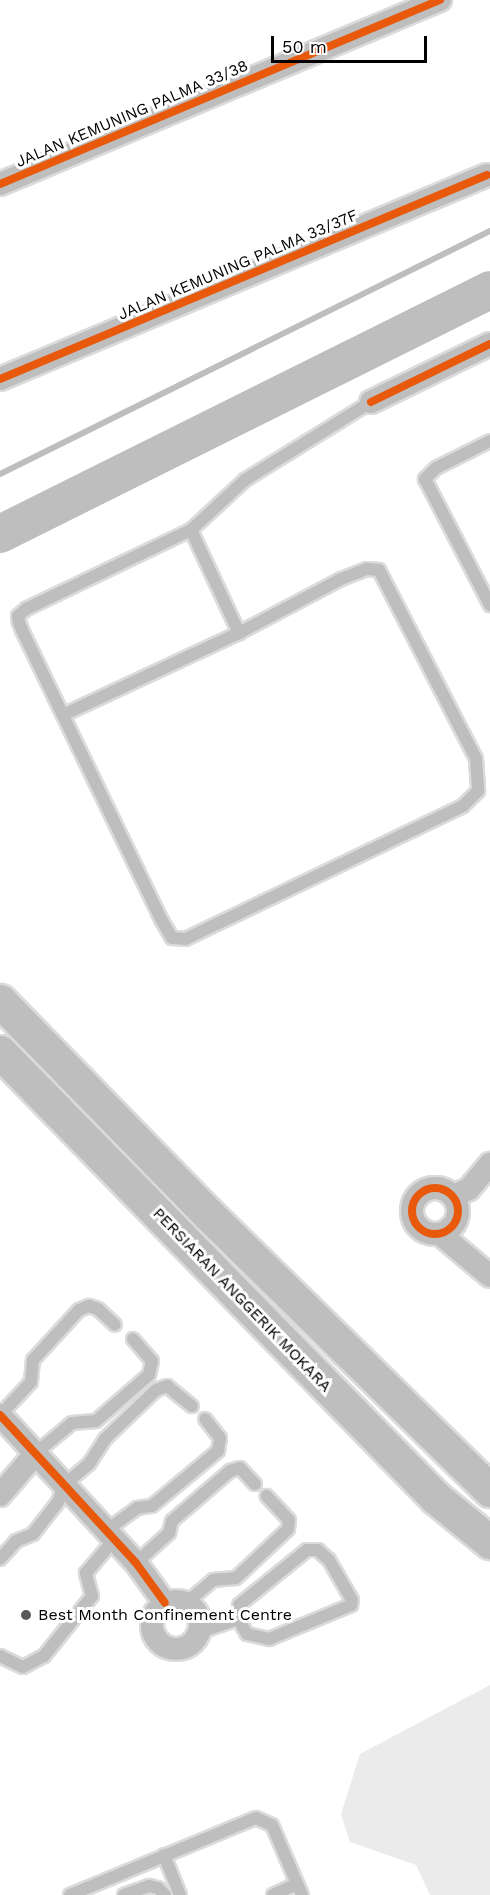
<!DOCTYPE html>
<style>
body{margin:0}
#map{position:relative;width:490px;height:1895px;overflow:hidden;background:#fff;font-family:"Work Sans",sans-serif}
div>[style]{position:absolute}
[style*='--x']{left:calc(var(--x)*1px);top:calc(var(--y)*1px);width:calc(var(--w)*1px);rotate:calc(var(--a)*1deg)}
.green>*{inset:0;background:#ebebeb}
.stream>*{height:6px;margin:-3px;padding:0 3px;transform-origin:3px;border-radius:3px;background:#bebebe}
.river>*{height:38px;margin:-19px;padding:0 19px;transform-origin:19px;border-radius:19px;background:#bebebe}
.roads{filter:drop-shadow(2px 0 #dbdbdb) drop-shadow(-2px 0 #dbdbdb) drop-shadow(0 2px #dbdbdb) drop-shadow(0 -2px #dbdbdb)}
.lane>*{height:12px;margin:-6px;padding:0 6px;transform-origin:6px;border-radius:6px;background:#bebebe}
.street>*{height:22px;margin:-11px;padding:0 11px;transform-origin:11px;border-radius:11px;background:#bebebe}
.street>.ring{margin:-11px;padding:0;box-sizing:content-box;background:none;border:22px solid #bebebe;border-radius:50%}
.primary>*{height:33px;margin:-16.5px;padding:0 16.5px;transform-origin:16.5px;border-radius:16.5px;background:#bebebe}
.cycleway>*{height:8px;margin:-4px;padding:0 4px;transform-origin:4px;border-radius:4px;background:#e8590c}
.cycleway>.ring{margin:-4px;padding:0;box-sizing:content-box;background:none;border:8px solid #e8590c;border-radius:50%}
.dots>*{width:16px;height:16px;translate:-50% -50%;box-sizing:border-box;border:3px solid #fff;border-radius:50%}
span{translate:-50% -50%;white-space:nowrap;text-align:center;line-height:1.15;-webkit-text-stroke:6px #fff;paint-order:stroke}
.street-label{font-size:16px;color:#000}
.poi-label{font-size:16px;color:#000}
.left{translate:0 -50%;text-align:left}
.scale{position:absolute;left:271px;top:36px;width:156px;height:27px;box-sizing:border-box;border:3px solid #000;border-top:0;padding-left:8px;font-size:18px;line-height:21px;white-space:nowrap;color:#000;-webkit-text-stroke:4px #fff;paint-order:stroke}
</style>
<div id="map">
<div class="green">
<div style="clip-path:polygon(490px 1685px,490px 1895px,430px 1895px,416px 1865px,350px 1842px,341px 1814px,360px 1754px)"></div>
</div>
<div class="stream">
<div style="--x:0;--y:474;--w:547;--a:-26.38"></div>
</div>
<div class="river">
<div style="--x:0;--y:534;--w:547;--a:-26.47"></div>
</div>
<div class="roads">
<div class="lane">
<div style="--x:490;--y:441;--w:60;--a:153.4"></div>
<div style="--x:436;--y:468;--w:16;--a:135"></div>
<div style="--x:425;--y:479;--w:142;--a:62.7"></div>
<div style="--x:191;--y:530;--w:114;--a:65"></div>
<div style="--x:63;--y:715;--w:194;--a:-25"></div>
<div style="--x:239;--y:633;--w:115;--a:-27.9"></div>
<div style="--x:341;--y:579;--w:28;--a:-21"></div>
<div style="--x:367;--y:569;--w:12;--a:5"></div>
<div style="--x:379;--y:570;--w:212;--a:62.8"></div>
<div style="--x:476;--y:759;--w:32;--a:86"></div>
<div style="--x:478;--y:791;--w:21;--a:135"></div>
<div style="--x:463;--y:806;--w:307;--a:154.4"></div>
<div style="--x:186;--y:939;--w:14;--a:-176"></div>
<div style="--x:172;--y:938;--w:22;--a:-120"></div>
<div style="--x:161;--y:919;--w:321;--a:-115.7"></div>
<div style="--x:22;--y:630;--w:9;--a:-111"></div>
<div style="--x:19;--y:622;--w:6;--a:-99"></div>
<div style="--x:18;--y:616;--w:11;--a:-41"></div>
<div style="--x:26;--y:609;--w:183;--a:-25.6"></div>
<div style="--x:191;--y:530;--w:74;--a:-42.8"></div>
<div style="--x:245;--y:480;--w:148;--a:-31.8"></div>
<div style="--x:2;--y:1413;--w:42;--a:-46.9"></div>
<div style="--x:31;--y:1382;--w:22;--a:-85"></div>
<div style="--x:33;--y:1360;--w:68;--a:-47.4"></div>
<div style="--x:79;--y:1310;--w:11;--a:-22"></div>
<div style="--x:89;--y:1306;--w:9;--a:18"></div>
<div style="--x:98;--y:1309;--w:23;--a:43"></div>
<div style="--x:36;--y:1453;--w:47;--a:-39.8"></div>
<div style="--x:72;--y:1423;--w:24;--a:-5"></div>
<div style="--x:96;--y:1421;--w:70;--a:-41"></div>
<div style="--x:149;--y:1375;--w:14;--a:-78"></div>
<div style="--x:152;--y:1361;--w:29;--a:-131"></div>
<div style="--x:107;--y:1530;--w:37;--a:-36"></div>
<div style="--x:137;--y:1508;--w:15;--a:-8"></div>
<div style="--x:152;--y:1506;--w:86;--a:-39.8"></div>
<div style="--x:218;--y:1451;--w:13;--a:-81"></div>
<div style="--x:220;--y:1438;--w:24;--a:-128"></div>
<div style="--x:0;--y:1559;--w:24;--a:-48"></div>
<div style="--x:16;--y:1541;--w:18;--a:-22"></div>
<div style="--x:33;--y:1534;--w:41;--a:-52"></div>
<div style="--x:58;--y:1502;--w:19;--a:-69"></div>
<div style="--x:65;--y:1484;--w:31;--a:-40"></div>
<div style="--x:89;--y:1464;--w:30;--a:-57"></div>
<div style="--x:105;--y:1439;--w:71;--a:-43.9"></div>
<div style="--x:156;--y:1390;--w:12;--a:-20"></div>
<div style="--x:167;--y:1386;--w:32;--a:39"></div>
<div style="--x:136;--y:1563;--w:45;--a:-42.3"></div>
<div style="--x:169;--y:1533;--w:12;--a:-76"></div>
<div style="--x:172;--y:1521;--w:77;--a:-40.8"></div>
<div style="--x:230;--y:1471;--w:10;--a:-17"></div>
<div style="--x:240;--y:1468;--w:22;--a:47"></div>
<div style="--x:186;--y:1603;--w:35;--a:-40"></div>
<div style="--x:213;--y:1580;--w:23;--a:-5"></div>
<div style="--x:236;--y:1578;--w:71;--a:-43.3"></div>
<div style="--x:288;--y:1529;--w:9;--a:-84"></div>
<div style="--x:289;--y:1520;--w:33;--a:-133"></div>
<div style="--x:200;--y:1632;--w:40;--a:-18.9"></div>
<div style="--x:238;--y:1619;--w:17;--a:59"></div>
<div style="--x:247;--y:1634;--w:23;--a:13"></div>
<div style="--x:269;--y:1639;--w:89;--a:-22.5"></div>
<div style="--x:351;--y:1605;--w:5;--a:-79"></div>
<div style="--x:352;--y:1600;--w:46;--a:-119.9"></div>
<div style="--x:329;--y:1560;--w:15;--a:-138"></div>
<div style="--x:318;--y:1550;--w:11;--a:180"></div>
<div style="--x:307;--y:1550;--w:87;--a:141"></div>
<div style="--x:239;--y:1605;--w:14;--a:94"></div>
<div style="--x:0;--y:1656;--w:25;--a:26"></div>
<div style="--x:23;--y:1667;--w:24;--a:-28"></div>
<div style="--x:44;--y:1656;--w:77;--a:-51.3"></div>
<div style="--x:92;--y:1596;--w:24;--a:-105"></div>
<div style="--x:86;--y:1573;--w:43;--a:-49.7"></div>
<div style="--x:164;--y:1855;--w:43;--a:68.2"></div>
<div style="--x:70;--y:1895;--w:201;--a:-22.5"></div>
<div style="--x:256;--y:1818;--w:17;--a:24"></div>
<div style="--x:272;--y:1825;--w:76;--a:66.8"></div>
<div style="--x:124;--y:1895;--w:27;--a:-20"></div>
<div style="--x:149;--y:1886;--w:9;--a:13"></div>
<div style="--x:158;--y:1888;--w:10;--a:45"></div>
<div style="--x:273;--y:1895;--w:26;--a:-25"></div>
</div>
<div class="street">
<div style="--x:0;--y:184;--w:477;--a:-22.7"></div>
<div style="--x:0;--y:379;--w:528;--a:-22.73"></div>
<div style="--x:371;--y:402;--w:132;--a:-26"></div>
<div class="ring" style="left:412px;top:1188px;width:24px;height:24px"></div>
<div style="--x:454;--y:1196;--w:17;--a:-25"></div>
<div style="--x:469;--y:1189;--w:33;--a:-50"></div>
<div style="--x:440;--y:1234;--w:65;--a:40"></div>
<div style="--x:0;--y:1415;--w:201;--a:47.4"></div>
<div style="--x:136;--y:1563;--w:49;--a:54.1"></div>
<div style="--x:0;--y:1495;--w:55;--a:-49.4"></div>
<div class="ring" style="left:152px;top:1601px;width:26px;height:26px"></div>
</div>
<div class="primary">
<div style="--x:0;--y:1001;--w:298;--a:45.7"></div>
<div style="--x:208;--y:1214;--w:395;--a:44.4"></div>
<div style="--x:0;--y:1052;--w:624;--a:45.65"></div>
<div style="--x:436;--y:1498;--w:70;--a:39.2"></div>
</div>
</div>
<div class="cycleway">
<div style="--x:0;--y:184;--w:477;--a:-22.7"></div>
<div style="--x:0;--y:379;--w:528;--a:-22.73"></div>
<div style="--x:371;--y:402;--w:132;--a:-26"></div>
<div class="ring" style="left:412px;top:1188px;width:38px;height:38px"></div>
<div style="--x:0;--y:1415;--w:201;--a:47.4"></div>
<div style="--x:136;--y:1563;--w:49;--a:54.1"></div>
</div>
<div class="dots">
<div style="left:26px;top:1615px;background:#595959"></div>
</div>
<div class="street-label">
<span style="left:132px;top:114px;rotate:-23deg">JALAN KEMUNING PALMA 33/38</span>
<span style="left:238px;top:265px;rotate:-23deg">JALAN KEMUNING PALMA 33/37F</span>
<span style="left:242px;top:1300px;rotate:46deg">PERSIARAN ANGGERIK MOKARA</span>
</div>
<div class="poi-label">
<span class="left" style="left:38px;top:1615px">Best Month Confinement Centre</span>
</div>
<div class="scale">50 m</div>
</div>
